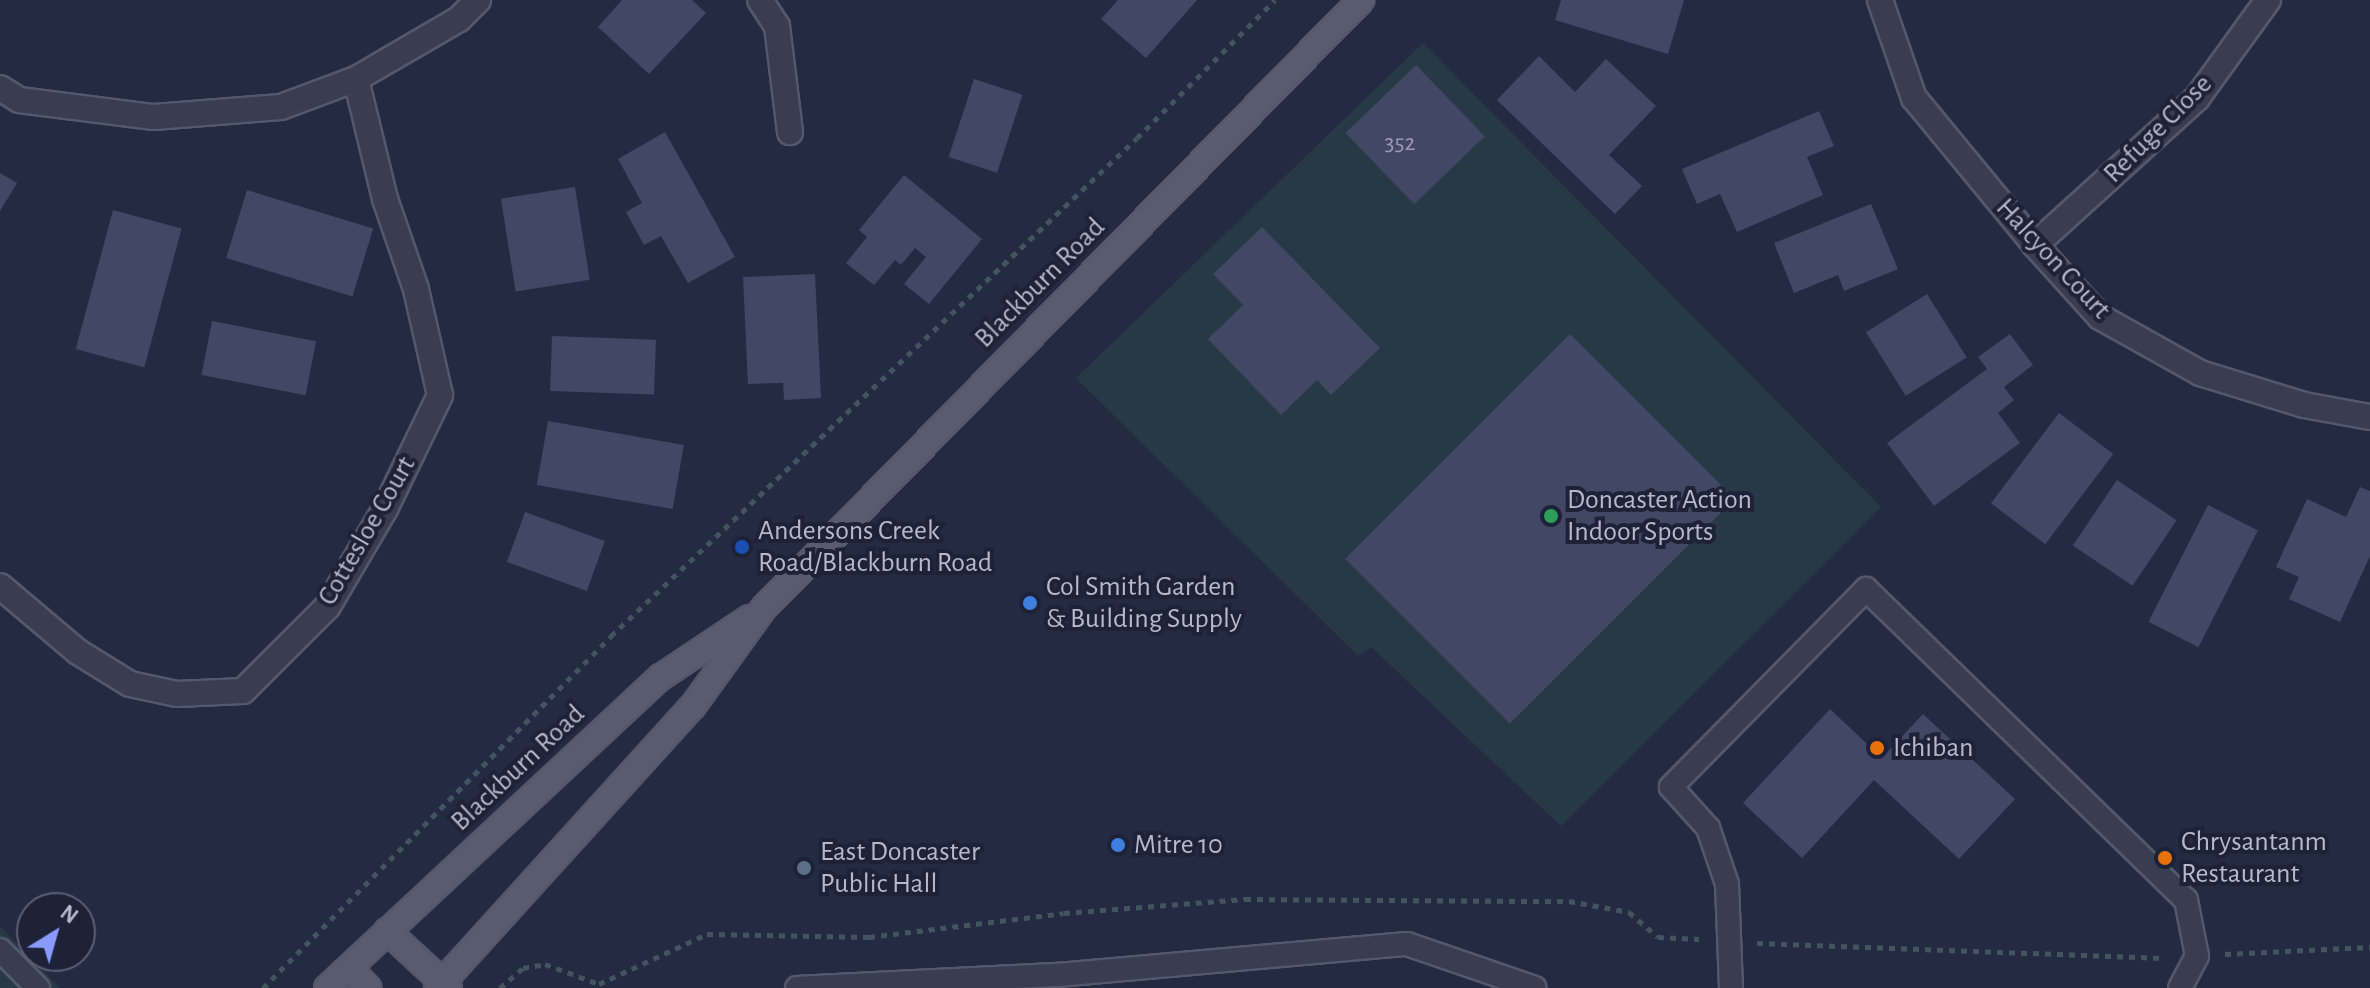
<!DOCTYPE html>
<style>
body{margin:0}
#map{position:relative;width:2370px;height:988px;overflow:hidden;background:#252a43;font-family:"Alegreya Sans",sans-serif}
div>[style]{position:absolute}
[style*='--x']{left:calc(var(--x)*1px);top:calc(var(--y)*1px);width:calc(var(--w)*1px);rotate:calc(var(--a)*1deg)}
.green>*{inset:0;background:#273944}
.building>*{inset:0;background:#414764;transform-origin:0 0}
.path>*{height:5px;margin-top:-2.5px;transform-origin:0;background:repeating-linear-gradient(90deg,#42555e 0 6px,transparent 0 12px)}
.roads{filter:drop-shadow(2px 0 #54586d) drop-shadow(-2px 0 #54586d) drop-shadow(0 2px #54586d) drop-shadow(0 -2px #54586d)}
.lane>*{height:22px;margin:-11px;padding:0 11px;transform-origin:11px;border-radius:11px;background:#393d53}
.street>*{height:24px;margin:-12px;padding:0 12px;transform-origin:12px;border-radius:12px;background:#393d53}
.primary>*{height:24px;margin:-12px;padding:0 12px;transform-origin:12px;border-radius:12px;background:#575c73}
.dots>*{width:22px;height:22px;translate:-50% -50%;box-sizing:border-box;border:4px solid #1e2238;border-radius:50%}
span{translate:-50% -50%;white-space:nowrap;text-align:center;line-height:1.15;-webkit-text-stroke:8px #1e2238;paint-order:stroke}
.number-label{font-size:24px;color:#999cb3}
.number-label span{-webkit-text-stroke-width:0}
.street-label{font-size:28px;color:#b6b9cd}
.poi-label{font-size:28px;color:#b6b9cd}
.left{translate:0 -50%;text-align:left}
.north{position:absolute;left:16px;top:892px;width:80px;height:80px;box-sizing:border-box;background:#1e2238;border:2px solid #5b5e74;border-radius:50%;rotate:37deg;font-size:22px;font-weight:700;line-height:32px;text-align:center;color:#b6b9cd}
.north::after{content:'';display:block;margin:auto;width:28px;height:36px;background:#8a99fe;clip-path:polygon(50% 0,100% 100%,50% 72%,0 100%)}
</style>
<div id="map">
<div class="green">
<div style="clip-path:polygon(1423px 43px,1881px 507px,1561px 826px,1371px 647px,1358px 656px,1076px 378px)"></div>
<div style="clip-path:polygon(0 926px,60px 988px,0 988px)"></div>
</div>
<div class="building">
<div style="clip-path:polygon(622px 0,692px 0,706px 13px,649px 74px,598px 27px)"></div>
<div style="clip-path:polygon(1118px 0,1197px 0,1146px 58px,1101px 19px)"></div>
<div style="clip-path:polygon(1561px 0,1684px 0,1668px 54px,1555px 20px)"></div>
<div style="clip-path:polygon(1539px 56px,1575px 92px,1606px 59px,1656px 106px,1609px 155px,1642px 186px,1615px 214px,1497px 100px)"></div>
<div style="left:1416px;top:65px;width:99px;height:98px;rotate:46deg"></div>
<div style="left:974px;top:79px;width:51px;height:82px;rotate:18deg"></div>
<div style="clip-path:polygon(1819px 111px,1834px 146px,1807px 157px,1823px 195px,1737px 232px,1720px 194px,1697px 204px,1682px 169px)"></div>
<div style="clip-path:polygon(665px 132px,735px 257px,688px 283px,661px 236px,644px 245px,626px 212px,642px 203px,618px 159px)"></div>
<div style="clip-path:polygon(0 173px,17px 183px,0 211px)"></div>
<div style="clip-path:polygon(904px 175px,982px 239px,929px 304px,904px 284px,926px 257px,915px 248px,901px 265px,895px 260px,874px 285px,846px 263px,867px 237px,859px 230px)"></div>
<div style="left:575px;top:187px;width:94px;height:75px;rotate:81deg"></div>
<div style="left:247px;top:190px;width:132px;height:71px;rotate:17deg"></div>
<div style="clip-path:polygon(1871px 204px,1898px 269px,1844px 291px,1838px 275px,1794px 293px,1774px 243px)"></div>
<div style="left:113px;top:210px;width:71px;height:144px;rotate:15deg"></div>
<div style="clip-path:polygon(1262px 227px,1380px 348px,1331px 395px,1317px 380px,1281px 415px,1208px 339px,1243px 305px,1213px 274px)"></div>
<div style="clip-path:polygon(815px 274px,821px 398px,784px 400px,783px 383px,748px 384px,743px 277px)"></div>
<div style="left:1927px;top:294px;width:75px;height:72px;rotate:58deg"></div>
<div style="left:212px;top:321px;width:106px;height:55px;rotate:11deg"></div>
<div style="left:1570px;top:334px;width:233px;height:318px;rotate:45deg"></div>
<div style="clip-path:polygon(2010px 334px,2033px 365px,2004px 387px,2014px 400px,1998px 413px,2020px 443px,1934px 506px,1887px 443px,1987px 369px,1978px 357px)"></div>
<div style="left:552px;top:336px;width:104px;height:55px;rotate:2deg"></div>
<div style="left:2059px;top:413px;width:68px;height:113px;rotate:37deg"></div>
<div style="left:548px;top:421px;width:138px;height:65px;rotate:10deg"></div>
<div style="left:2117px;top:480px;width:72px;height:79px;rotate:34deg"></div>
<div style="clip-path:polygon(2360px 487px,2370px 491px,2370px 556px,2340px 622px,2289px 599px,2299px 577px,2276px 567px,2307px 499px,2346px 517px)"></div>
<div style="left:2208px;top:505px;width:56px;height:131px;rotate:27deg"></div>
<div style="left:525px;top:512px;width:85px;height:53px;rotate:20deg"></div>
<div style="clip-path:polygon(1830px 709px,1882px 758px,1923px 714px,2015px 799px,1959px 859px,1874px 780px,1802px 858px,1743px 803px)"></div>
</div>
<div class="path">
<div style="--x:1757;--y:943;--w:406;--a:2.1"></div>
<div style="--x:2225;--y:954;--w:145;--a:-2.8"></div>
<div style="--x:263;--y:988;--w:495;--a:-45.3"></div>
<div style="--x:611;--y:636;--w:724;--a:-43.43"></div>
<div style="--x:1137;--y:138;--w:195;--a:-45"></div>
<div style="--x:500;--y:988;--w:30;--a:-41"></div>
<div style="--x:523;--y:968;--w:22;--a:-10"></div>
<div style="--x:545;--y:964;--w:58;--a:20.3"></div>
<div style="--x:599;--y:984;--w:119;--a:-24.8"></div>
<div style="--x:707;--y:934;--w:162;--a:1.1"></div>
<div style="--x:869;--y:937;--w:196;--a:-7"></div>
<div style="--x:1064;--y:913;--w:182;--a:-4.4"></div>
<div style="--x:1245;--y:899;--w:324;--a:0.4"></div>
<div style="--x:1569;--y:901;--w:61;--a:10.4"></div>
<div style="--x:1629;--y:912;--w:38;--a:41"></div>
<div style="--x:1658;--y:937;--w:41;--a:2.8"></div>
</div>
<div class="roads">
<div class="lane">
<div style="--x:0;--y:950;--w:54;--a:45"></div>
<div style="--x:797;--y:988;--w:261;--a:-2.9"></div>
<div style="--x:1058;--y:975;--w:350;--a:-5.1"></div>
<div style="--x:1407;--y:944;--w:135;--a:19"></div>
<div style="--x:1731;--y:988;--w:104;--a:-92.2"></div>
<div style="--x:1727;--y:884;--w:59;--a:-108.7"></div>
<div style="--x:1708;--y:828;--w:55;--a:-132.1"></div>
<div style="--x:1671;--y:787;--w:278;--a:-45.4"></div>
<div style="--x:1866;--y:589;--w:446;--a:44.2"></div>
<div style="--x:2186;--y:900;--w:57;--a:78.9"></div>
<div style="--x:2197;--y:956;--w:36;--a:118"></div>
</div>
<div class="street">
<div style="--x:760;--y:0;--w:31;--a:57"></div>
<div style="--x:777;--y:26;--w:107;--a:83"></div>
<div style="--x:1880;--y:0;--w:104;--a:70.9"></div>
<div style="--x:1914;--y:98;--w:190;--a:50.5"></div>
<div style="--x:2035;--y:245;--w:97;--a:47.9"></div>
<div style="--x:2100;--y:317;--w:115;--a:29.2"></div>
<div style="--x:2200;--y:373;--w:109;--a:17.1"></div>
<div style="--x:2304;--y:405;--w:67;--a:10.3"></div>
<div style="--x:0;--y:88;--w:22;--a:32"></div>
<div style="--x:19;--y:100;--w:136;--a:7.2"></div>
<div style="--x:154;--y:117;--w:127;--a:-4.5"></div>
<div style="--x:281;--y:107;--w:80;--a:-20.5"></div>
<div style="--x:356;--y:79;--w:119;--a:-30.2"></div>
<div style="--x:459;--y:19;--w:27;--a:-45"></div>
<div style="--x:2035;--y:245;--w:219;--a:-42.2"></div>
<div style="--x:2197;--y:98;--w:121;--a:-54.1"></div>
<div style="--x:0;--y:586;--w:102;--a:40.2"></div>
<div style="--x:78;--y:652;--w:61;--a:31.6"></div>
<div style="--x:130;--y:684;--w:48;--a:12"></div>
<div style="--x:177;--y:694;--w:66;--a:-2.6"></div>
<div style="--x:243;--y:691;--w:120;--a:-45"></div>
<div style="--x:328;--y:606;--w:113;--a:-59.6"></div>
<div style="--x:385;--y:509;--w:127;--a:-64.2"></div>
<div style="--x:440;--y:395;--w:109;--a:-102.8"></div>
<div style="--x:416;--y:289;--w:95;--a:-109"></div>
<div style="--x:385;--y:199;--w:123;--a:-103.6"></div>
</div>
<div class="primary">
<div style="--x:387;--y:931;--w:84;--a:42.6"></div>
<div style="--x:349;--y:968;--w:28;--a:46"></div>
<div style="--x:327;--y:988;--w:456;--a:-43"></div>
<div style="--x:661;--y:677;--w:106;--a:-33.8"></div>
<div style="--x:437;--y:988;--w:381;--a:-47.8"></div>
<div style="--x:693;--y:706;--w:120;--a:-54.2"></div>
<div style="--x:763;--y:609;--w:854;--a:-45.52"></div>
</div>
</div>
<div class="dots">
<div style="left:1551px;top:516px;background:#2e9e5b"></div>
<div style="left:742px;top:547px;background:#1a4fb4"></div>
<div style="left:1030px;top:603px;background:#3f7fe0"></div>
<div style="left:1877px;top:748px;background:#e8710a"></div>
<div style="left:1118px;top:845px;background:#3f7fe0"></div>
<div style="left:2165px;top:858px;background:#e8710a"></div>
<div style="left:804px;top:868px;background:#5c6f8a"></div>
</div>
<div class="number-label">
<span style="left:1400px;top:144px">352</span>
</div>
<div class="street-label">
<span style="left:2158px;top:129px;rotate:-45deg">Refuge Close</span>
<span style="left:2053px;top:259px;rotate:47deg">Halcyon Court</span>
<span style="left:1040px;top:283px;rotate:-45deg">Blackburn Road</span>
<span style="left:367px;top:531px;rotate:-60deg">Cottesloe Court</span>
<span style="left:518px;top:768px;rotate:-43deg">Blackburn Road</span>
</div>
<div class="poi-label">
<span class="left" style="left:1567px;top:516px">Doncaster Action<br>Indoor Sports</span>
<span class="left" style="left:758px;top:547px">Andersons Creek<br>Road/Blackburn Road</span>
<span class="left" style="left:1046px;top:603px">Col Smith Garden<br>&amp; Building Supply</span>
<span class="left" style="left:1893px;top:748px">Ichiban</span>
<span class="left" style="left:2181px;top:858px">Chrysantanm<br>Restaurant</span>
<span class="left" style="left:1134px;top:845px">Mitre 10</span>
<span class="left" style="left:820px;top:868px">East Doncaster<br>Public Hall</span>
</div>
<div class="north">N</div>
</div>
